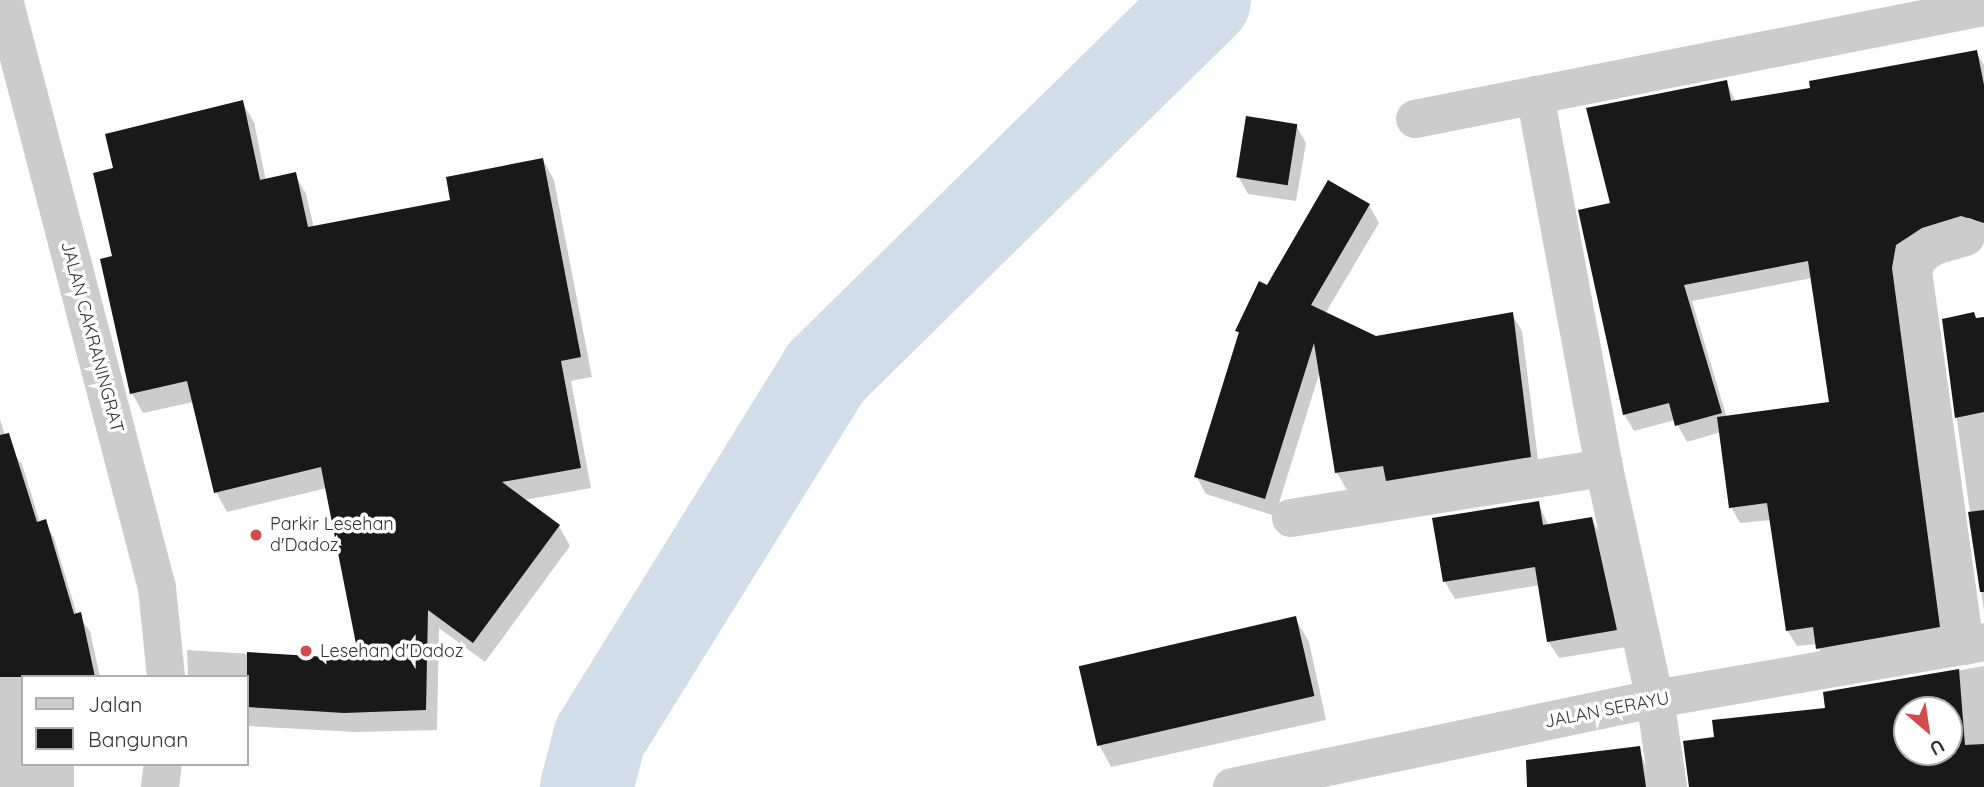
<!DOCTYPE html>
<style>
body{margin:0}
#map{position:relative;width:1984px;height:787px;overflow:hidden;background:#fff;font-family:Quicksand,sans-serif}
div>[style]{position:absolute}
[style*='--x']{left:calc(var(--x)*1px);top:calc(var(--y)*1px);width:calc(var(--w)*1px);rotate:calc(var(--a)*1deg)}
.shadow>*{inset:0;background:#0003}
.river>*{height:93px;margin:-46.5px;padding:0 46.5px;transform-origin:46.5px;border-radius:46.5px;background:#d1deea}
.building>*{inset:0;background:#191919;transform-origin:0 0}
.minor>*{height:38px;margin:-19px;padding:0 19px;transform-origin:19px;border-radius:19px;background:#ccc}
.dots>*{width:19px;height:19px;translate:-50% -50%;box-sizing:border-box;border:4px solid #fff;border-radius:50%}
span{translate:-50% -50%;white-space:nowrap;text-align:center;line-height:1.15;-webkit-text-stroke:7px #fff;paint-order:stroke}
.street-label{font-size:18px;color:#323232}
.poi-label{font-size:18px;color:#323232}
.left{translate:0 -50%;text-align:left}
.legend{position:absolute;left:21px;top:675px;width:228px;height:91px;box-sizing:border-box;background:#fff;border:2px solid #adadad;margin:0;padding:9px 12px;list-style:none;font-size:21px;color:#323232}
.legend li{display:flex;align-items:center;gap:14px;height:35px}
.legend b{width:35px;border:2px solid #adadad}
.north{position:absolute;left:1893px;top:696px;width:70px;height:70px;box-sizing:border-box;background:#fff;border:2px solid #adadad;border-radius:50%;rotate:151deg;font-size:19px;font-weight:700;line-height:28px;text-align:center;color:#323232}
.north::after{content:'';display:block;margin:auto;width:24px;height:32px;background:#d14b4c;clip-path:polygon(50% 0,100% 100%,50% 72%,0 100%)}
</style>
<div id="map">
<div class="shadow">
<div style="clip-path:polygon(evenodd,1976px 52px,1984px 65px,1984px 233px,1905px 262px,1949px 644px,1827px 665px,1817px 644px,1797px 646px,1787px 630px,1771px 520px,1740px 523px,1731px 507px,1721px 432px,1687px 442px,1675px 420px,1634px 431px,1624px 414px,1612px 204px,1726px 82px,1736px 102px,1812px 90px,1976px 52px,1812px 278px,1831px 404px,1727px 418px,1692px 301px,1812px 278px)"></div>
<div style="clip-path:polygon(242px 102px,254px 122px,266px 181px,295px 174px,306px 194px,314px 228px,452px 202px,543px 160px,554px 180px,592px 377px,571px 381px,591px 488px,524px 500px,559px 526px,570px 546px,485px 662px,439px 628px,437px 730px,356px 732px,247px 726px,247px 677px,188px 677px,187px 650px,361px 661px,327px 488px,227px 512px,216px 492px,193px 402px,143px 413px,132px 393px,114px 258px,115px 170px)"></div>
<div style="clip-path:polygon(1296px 126px,1306px 143px,1296px 201px,1248px 194px,1238px 176px)"></div>
<div style="clip-path:polygon(1369px 205px,1379px 223px,1325px 314px,1376px 338px,1512px 314px,1522px 331px,1540px 475px,1347px 490px,1337px 473px,1320px 371px,1275px 516px,1206px 494px,1196px 476px,1240px 336px,1237px 330px,1267px 287px)"></div>
<div style="clip-path:polygon(1984px 319px,1984px 611px,1943px 321px)"></div>
<div style="clip-path:polygon(0 419px,9px 448px,22px 464px,40px 523px,45px 521px,54px 538px,77px 615px,90px 631px,100px 677px,23px 677px,23px 764px,74px 764px,74px 787px,0 787px)"></div>
<div style="clip-path:polygon(1538px 503px,1549px 526px,1591px 519px,1602px 536px,1626px 647px,1559px 658px,1548px 641px,1540px 585px,1455px 599px,1445px 582px,1434px 519px)"></div>
<div style="clip-path:polygon(1295px 618px,1309px 642px,1326px 720px,1111px 767px,1098px 743px)"></div>
<div style="clip-path:polygon(evenodd,1984px 666px,1984px 787px,1690px 787px,1716px 739px,1827px 709px,1825px 694px,1984px 666px,1907px 710px,1949px 710px,1949px 752px,1907px 752px,1907px 710px)"></div>
<div style="clip-path:polygon(1639px 748px,1653px 787px,1585px 787px)"></div>
</div>
<div class="river">
<div style="--x:586;--y:787;--w:52;--a:-75.4"></div>
<div style="--x:599;--y:737;--w:429;--a:-58.2"></div>
<div style="--x:825;--y:372;--w:531;--a:-44.47"></div>
</div>
<div class="building">
<div style="clip-path:polygon(1977px 50px,1984px 85px,1984px 223px,1961px 216px,1922px 228px,1896px 245px,1892px 268px,1940px 627px,1816px 649px,1813px 627px,1786px 631px,1767px 503px,1729px 508px,1717px 417px,1829px 402px,1808px 261px,1684px 285px,1722px 413px,1675px 426px,1669px 403px,1623px 415px,1578px 210px,1610px 203px,1586px 108px,1727px 80px,1731px 101px,1810px 88px,1809px 81px)"></div>
<div style="clip-path:polygon(243px 100px,260px 180px,296px 172px,308px 227px,450px 200px,446px 177px,543px 158px,581px 357px,561px 361px,581px 468px,502px 482px,560px 525px,473px 643px,428px 610px,426px 710px,344px 713px,247px 707px,247px 652px,359px 659px,321px 467px,214px 493px,187px 381px,130px 394px,100px 259px,112px 256px,93px 173px,113px 168px,105px 134px)"></div>
<div style="left:1246px;top:116px;width:52px;height:62px;rotate:9deg"></div>
<div style="clip-path:polygon(1328px 180px,1370px 204px,1311px 305px,1376px 336px,1513px 312px,1531px 457px,1386px 481px,1383px 466px,1335px 473px,1314px 343px,1265px 499px,1194px 477px,1239px 332px,1235px 331px,1259px 281px,1267px 285px)"></div>
<div style="clip-path:polygon(1974px 312px,1976px 318px,1984px 317px,1984px 412px,1955px 418px,1942px 319px)"></div>
<div style="clip-path:polygon(9px 433px,37px 522px,46px 519px,74px 614px,81px 612px,95px 677px,0 677px,0 435px)"></div>
<div style="clip-path:polygon(1539px 501px,1543px 525px,1592px 517px,1617px 630px,1547px 642px,1535px 567px,1443px 582px,1432px 518px)"></div>
<div style="clip-path:polygon(1984px 510px,1984px 592px,1980px 592px,1968px 512px)"></div>
<div style="left:1296px;top:616px;width:82px;height:223px;rotate:77deg"></div>
<div style="clip-path:polygon(evenodd,1959px 669px,1965px 745px,1984px 744px,1984px 787px,1689px 787px,1683px 741px,1714px 737px,1712px 720px,1825px 708px,1823px 692px,1959px 669px,1907px 710px,1949px 710px,1949px 752px,1907px 752px,1907px 710px)"></div>
<div style="clip-path:polygon(1640px 746px,1646px 787px,1527px 787px,1526px 760px)"></div>
</div>
<div class="minor">
<div style="--x:4;--y:0;--w:608;--a:75.41"></div>
<div style="--x:157;--y:588;--w:89;--a:84.2"></div>
<div style="--x:1535;--y:95;--w:379;--a:79.5"></div>
<div style="--x:1604;--y:468;--w:237;--a:77.6"></div>
<div style="--x:1655;--y:699;--w:89;--a:81.6"></div>
<div style="--x:1415;--y:119;--w:580;--a:-11.14"></div>
<div style="--x:1291;--y:518;--w:317;--a:-9.1"></div>
<div style="--x:1965;--y:646;--w:377;--a:-97.9"></div>
<div style="--x:1913;--y:273;--w:16;--a:-75"></div>
<div style="--x:1917;--y:258;--w:21;--a:-35"></div>
<div style="--x:1934;--y:246;--w:33;--a:-16"></div>
<div style="--x:160;--y:787;--w:23;--a:-83"></div>
<div style="--x:1232;--y:787;--w:432;--a:-11.8"></div>
<div style="--x:1655;--y:699;--w:334;--a:-9.8"></div>
</div>
<div class="dots">
<div style="left:256px;top:535px;background:#d14b4c"></div>
<div style="left:306px;top:651px;background:#d14b4c"></div>
</div>
<div class="street-label">
<span style="left:92px;top:337px;rotate:75deg">JALAN CAKRANINGRAT</span>
<span style="left:1607px;top:710px;rotate:-11deg">JALAN SERAYU</span>
</div>
<div class="poi-label">
<span class="left" style="left:270px;top:535px">Parkir Lesehan<br>d'Dadoz</span>
<span class="left" style="left:320px;top:651px">Lesehan d'Dadoz</span>
</div>
<ul class="legend">
<li><b style="height:9px;background:#ccc"></b>Jalan</li>
<li><b style="height:19px;background:#191919"></b>Bangunan</li>
</ul>
<div class="north">U</div>
</div>
